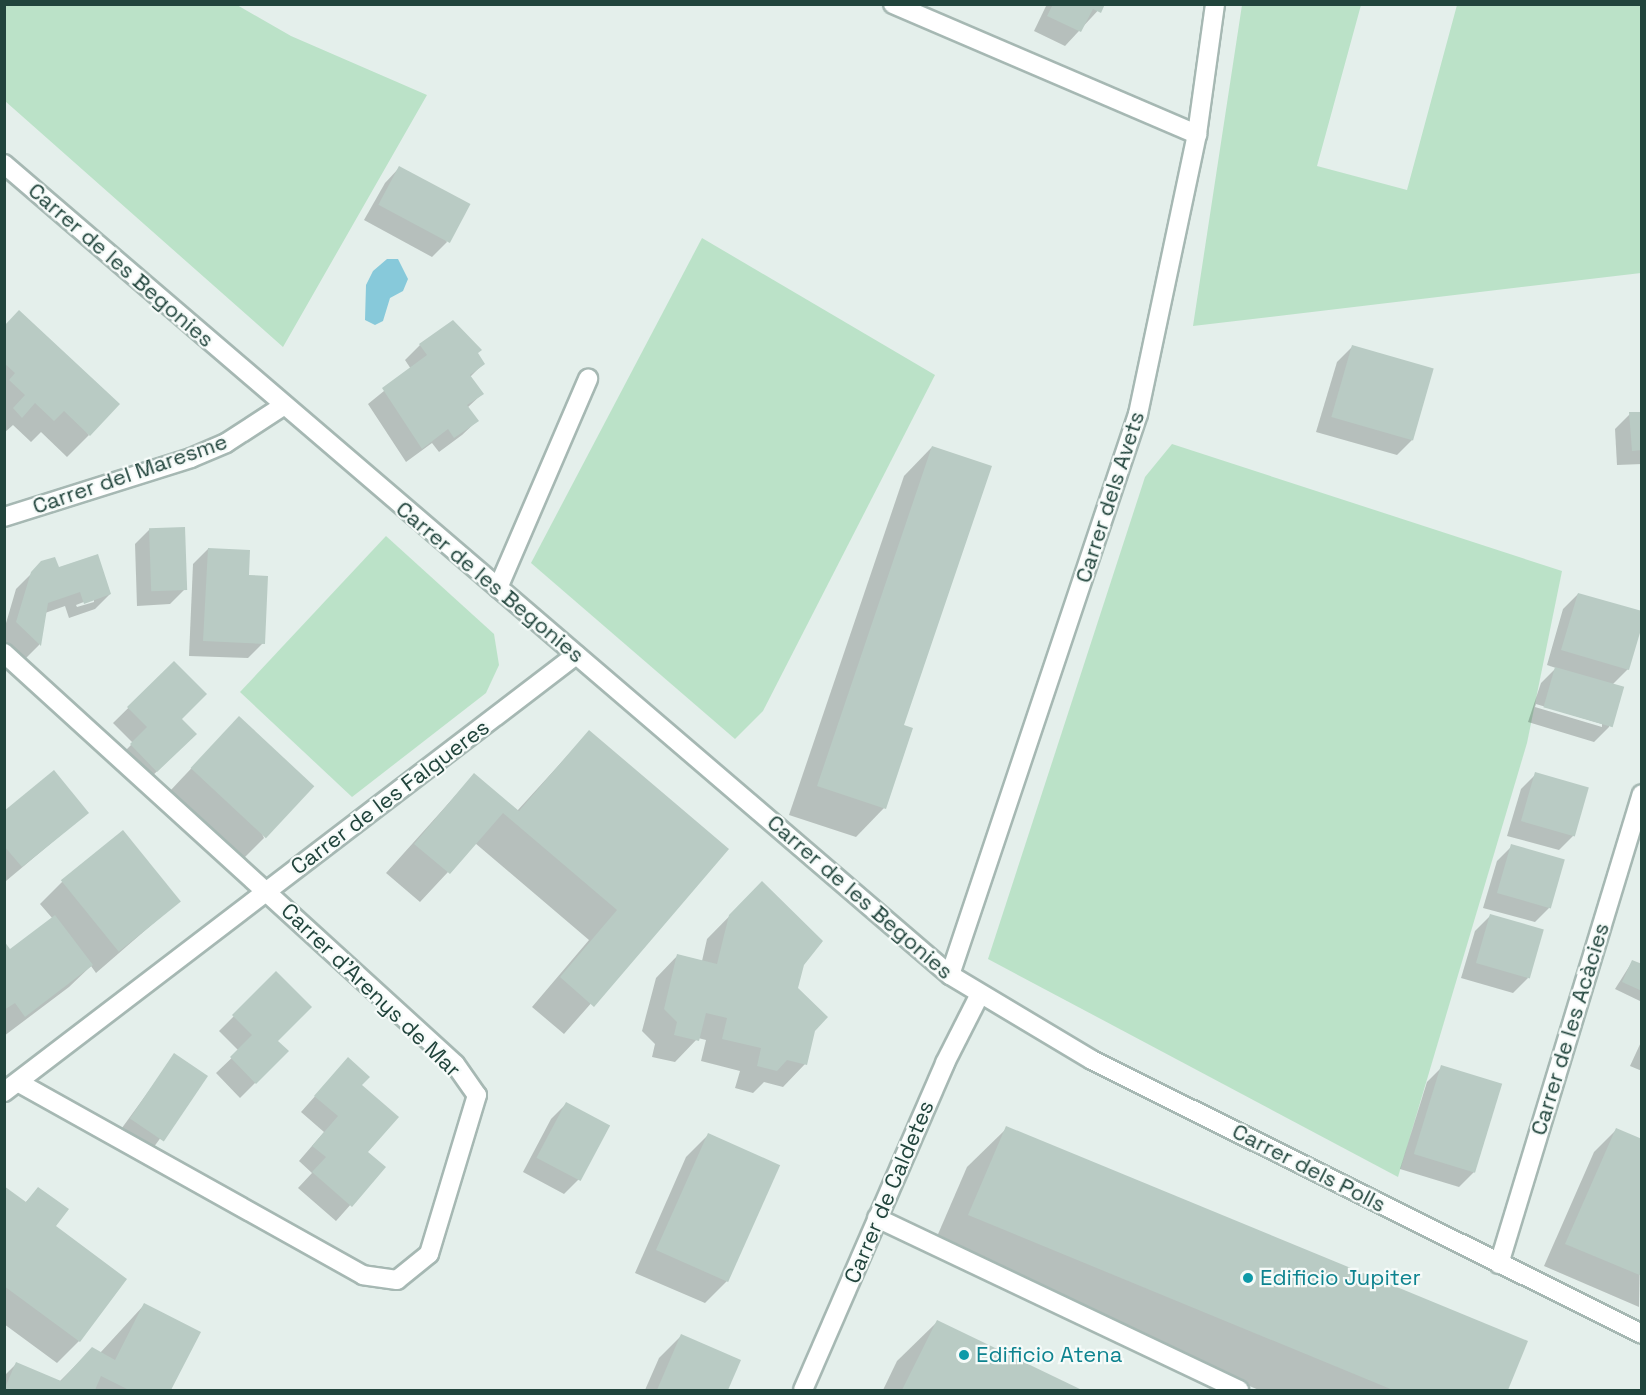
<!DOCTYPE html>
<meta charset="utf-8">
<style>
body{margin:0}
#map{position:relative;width:1646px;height:1395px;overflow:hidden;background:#e4efeb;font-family:"Space Grotesk",sans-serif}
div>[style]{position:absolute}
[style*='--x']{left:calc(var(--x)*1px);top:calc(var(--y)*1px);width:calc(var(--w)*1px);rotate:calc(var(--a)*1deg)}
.green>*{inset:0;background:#bbe2c8}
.water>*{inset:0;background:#87c9da}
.shadow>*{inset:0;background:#0003;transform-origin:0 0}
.building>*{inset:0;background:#b9cbc4;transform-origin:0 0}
.roads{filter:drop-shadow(2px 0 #a6b8b3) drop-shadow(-2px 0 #a6b8b3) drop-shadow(0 2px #a6b8b3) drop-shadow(0 -2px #a6b8b3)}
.minor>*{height:18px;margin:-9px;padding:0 9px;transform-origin:9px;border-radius:9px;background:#fff}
.dots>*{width:16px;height:16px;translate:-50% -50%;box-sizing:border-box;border:3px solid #f6fbf9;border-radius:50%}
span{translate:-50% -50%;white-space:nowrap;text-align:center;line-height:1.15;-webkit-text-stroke:4.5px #f6fbf9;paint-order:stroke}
.street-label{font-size:22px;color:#21443c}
.culture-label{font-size:22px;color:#0d838f}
.left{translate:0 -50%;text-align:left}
.frame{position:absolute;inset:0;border:6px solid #21443c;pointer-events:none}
</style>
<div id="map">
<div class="green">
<div style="clip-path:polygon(5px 4px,237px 5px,291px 36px,427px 95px,283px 347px,5px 101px)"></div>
<div style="clip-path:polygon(1242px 5px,1361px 5px,1317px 166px,1407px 190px,1457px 5px,1641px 5px,1641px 273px,1193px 326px)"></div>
<div style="clip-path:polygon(702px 238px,935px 375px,763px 711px,735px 739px,531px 563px)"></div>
<div style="clip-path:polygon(1172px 444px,1562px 571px,1527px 743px,1398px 1177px,988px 959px,1145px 477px)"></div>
<div style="clip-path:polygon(386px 536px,494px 634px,499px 665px,486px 693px,352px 797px,240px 692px)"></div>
</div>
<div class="water">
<div style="clip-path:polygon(387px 259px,398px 259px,408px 279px,403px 291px,390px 298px,383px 321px,375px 325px,365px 320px,366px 285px,373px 271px)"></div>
</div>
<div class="shadow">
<div style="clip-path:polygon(1047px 4px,1104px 4px,1065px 46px,1034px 31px)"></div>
<div style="clip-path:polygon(399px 168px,447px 242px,432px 257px,364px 220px,385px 183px)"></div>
<div style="clip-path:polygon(4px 327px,89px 435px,67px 457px,41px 432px,31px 442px,13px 425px,4px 433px)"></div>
<div style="clip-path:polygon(420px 345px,476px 354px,483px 364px,470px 377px,482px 394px,467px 408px,477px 421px,462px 435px,439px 452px,432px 443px,406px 462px,368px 404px,411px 369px,405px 360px)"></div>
<div style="clip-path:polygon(1352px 347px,1412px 440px,1397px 455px,1316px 432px,1337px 362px)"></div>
<div style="clip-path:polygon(1642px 413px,1642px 464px,1617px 465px,1615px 429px,1630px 414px)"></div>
<div style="clip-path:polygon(932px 447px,902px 726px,884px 808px,856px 837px,789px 815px,904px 476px)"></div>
<div style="clip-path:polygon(150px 529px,185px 589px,170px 604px,137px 606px,135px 544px)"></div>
<div style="clip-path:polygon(208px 549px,247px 577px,263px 643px,248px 658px,189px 656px,193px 564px)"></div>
<div style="clip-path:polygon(evenodd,42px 563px,110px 594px,95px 609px,69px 618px,65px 606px,45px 613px,39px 645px,25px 659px,4px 640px,4px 630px,16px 589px,42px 563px,94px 598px,94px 602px,77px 607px,76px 605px,94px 598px)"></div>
<div style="clip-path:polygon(evenodd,1578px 594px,1628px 669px,1612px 685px,1609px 727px,1594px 742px,1528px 722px,1541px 683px,1556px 668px,1547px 665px,1563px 609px,1578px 594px,1536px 704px,1602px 724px,1602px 727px,1535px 707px,1536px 704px)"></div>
<div style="clip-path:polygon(174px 663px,180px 719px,195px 734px,142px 786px,116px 760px,133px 743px,113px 723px)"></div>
<div style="clip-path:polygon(589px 732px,727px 849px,564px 1034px,532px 1007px,589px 940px,475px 843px,420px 902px,386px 873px,474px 775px,517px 811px)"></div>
<div style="clip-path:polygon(217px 741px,264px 838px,242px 860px,170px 791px)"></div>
<div style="clip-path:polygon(1536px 774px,1574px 835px,1559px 850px,1507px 836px,1521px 789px)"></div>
<div style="clip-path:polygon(4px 813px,87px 813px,6px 881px)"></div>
<div style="clip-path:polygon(1512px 846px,1550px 907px,1535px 922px,1483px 908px,1497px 861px)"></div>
<div style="clip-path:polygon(62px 882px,179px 901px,96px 973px,91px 966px,69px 987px,4px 1036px,4px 944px,10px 951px,53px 919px,40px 904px)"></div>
<div style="clip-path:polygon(762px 883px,802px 964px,796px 988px,814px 1030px,805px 1064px,783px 1087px,764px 1082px,753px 1093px,735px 1088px,740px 1071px,701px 1061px,706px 1040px,698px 1038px,675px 1062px,652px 1057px,655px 1044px,642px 1031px,656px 978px,678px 955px,702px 961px,707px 939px)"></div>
<div style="clip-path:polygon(1490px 916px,1528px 978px,1513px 993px,1461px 978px,1475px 931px)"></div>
<div style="clip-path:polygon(1632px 962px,1642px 966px,1642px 1002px,1615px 989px)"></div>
<div style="clip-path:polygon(276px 974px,276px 1041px,287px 1051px,240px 1098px,216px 1073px,239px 1051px,219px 1031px)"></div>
<div style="clip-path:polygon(1642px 1040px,1642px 1071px,1630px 1066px)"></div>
<div style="left:175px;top:1055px;width:37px;height:98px;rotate:36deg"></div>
<div style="clip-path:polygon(348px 1059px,360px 1085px,366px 1152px,384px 1167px,336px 1221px,298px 1188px,312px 1173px,299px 1161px,324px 1132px,301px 1112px)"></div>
<div style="clip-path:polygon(1442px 1067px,1474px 1172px,1459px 1187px,1400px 1169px,1427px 1082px)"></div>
<div style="clip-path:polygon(566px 1104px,579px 1179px,564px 1194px,523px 1172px,551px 1119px)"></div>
<div style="clip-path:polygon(1007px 1128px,1526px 1342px,1506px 1390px,1259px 1390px,929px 1255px,967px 1167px)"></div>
<div style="clip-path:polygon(1616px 1130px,1642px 1140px,1639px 1307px,1544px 1266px,1594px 1152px)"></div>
<div style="clip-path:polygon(708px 1135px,727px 1281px,705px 1303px,635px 1273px,686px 1157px)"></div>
<div style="clip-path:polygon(4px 1188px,25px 1203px,38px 1189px,54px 1227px,79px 1341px,57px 1363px,4px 1324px)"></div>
<div style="clip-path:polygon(144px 1305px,199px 1333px,169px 1390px,4px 1390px,4px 1376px,16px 1364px,59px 1382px,92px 1349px,100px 1353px)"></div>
<div style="clip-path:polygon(937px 1322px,1078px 1390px,883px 1390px,897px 1361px)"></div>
<div style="clip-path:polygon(681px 1336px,739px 1360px,726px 1390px,645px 1390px,659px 1358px)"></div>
</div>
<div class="building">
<div style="clip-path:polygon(1053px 4px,1105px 4px,1101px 13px,1093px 9px,1081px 32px,1047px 16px)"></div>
<div style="left:399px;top:166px;width:81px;height:44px;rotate:28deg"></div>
<div style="clip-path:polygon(19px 310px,120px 404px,90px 436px,64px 411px,54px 421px,35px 403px,22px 418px,13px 408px,25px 395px,9px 380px,15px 373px,4px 363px,4px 326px)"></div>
<div style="clip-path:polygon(453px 320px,482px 350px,478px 353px,485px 364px,470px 375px,484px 394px,467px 405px,479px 421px,454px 438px,448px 429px,422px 449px,382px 388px,427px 355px,419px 344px)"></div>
<div style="left:1352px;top:345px;width:85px;height:75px;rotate:16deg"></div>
<div style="clip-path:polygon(1629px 412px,1642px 412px,1642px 450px,1632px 451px)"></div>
<div style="clip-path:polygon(932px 446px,992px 466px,904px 725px,913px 728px,886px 809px,817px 786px)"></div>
<div style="left:185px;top:527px;width:63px;height:36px;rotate:88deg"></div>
<div style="clip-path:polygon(208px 548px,250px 550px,249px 575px,268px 576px,265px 644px,203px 641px)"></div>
<div style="clip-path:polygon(98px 554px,111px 594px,84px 604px,80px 592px,48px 603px,41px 646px,16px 622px,31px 572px,41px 561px,55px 557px,59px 567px)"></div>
<div style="clip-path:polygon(1578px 593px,1642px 611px,1642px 626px,1629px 670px,1561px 650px)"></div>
<div style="clip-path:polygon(174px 661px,207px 694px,182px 719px,197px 734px,157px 772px,130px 744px,147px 727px,127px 707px)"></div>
<div style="left:1555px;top:667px;width:72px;height:42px;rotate:16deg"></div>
<div style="left:239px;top:716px;width:103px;height:71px;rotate:43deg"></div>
<div style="clip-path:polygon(589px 730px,729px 849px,594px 1007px,560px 977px,617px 910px,503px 813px,450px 874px,414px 844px,474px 773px,519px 811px)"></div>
<div style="clip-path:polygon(54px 770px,89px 813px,22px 867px,4px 846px,4px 811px)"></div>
<div style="left:1535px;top:772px;width:56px;height:51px;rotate:16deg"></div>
<div style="left:123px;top:830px;width:92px;height:80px;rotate:51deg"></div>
<div style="left:1511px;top:844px;width:56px;height:51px;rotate:16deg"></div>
<div style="clip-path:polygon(762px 881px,823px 941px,804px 965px,798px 988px,828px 1017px,815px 1031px,807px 1065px,787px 1060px,777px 1071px,757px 1066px,761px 1048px,722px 1039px,727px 1018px,706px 1013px,699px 1041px,674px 1035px,677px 1022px,664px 1009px,677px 954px,717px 964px,729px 915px)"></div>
<div style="left:1490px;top:914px;width:56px;height:51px;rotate:16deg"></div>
<div style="clip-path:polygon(55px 915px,93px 965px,25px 1017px,15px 1003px,4px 1010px,4px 941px,10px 949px)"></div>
<div style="clip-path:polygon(1632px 960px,1642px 964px,1642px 991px,1622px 982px)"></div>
<div style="clip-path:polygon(276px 971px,312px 1007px,278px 1041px,289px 1051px,256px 1084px,230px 1057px,252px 1035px,232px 1015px)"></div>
<div style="left:174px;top:1053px;width:41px;height:79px;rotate:34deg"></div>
<div style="clip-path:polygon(348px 1057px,370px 1077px,362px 1085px,399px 1117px,368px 1152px,386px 1167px,352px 1207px,312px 1172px,326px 1157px,312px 1146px,338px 1116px,314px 1096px)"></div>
<div style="left:1441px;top:1065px;width:64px;height:93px;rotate:17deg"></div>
<div style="left:566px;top:1102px;width:50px;height:63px;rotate:28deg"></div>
<div style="clip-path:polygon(1006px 1126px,1528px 1341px,1508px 1390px,1393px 1390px,968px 1215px)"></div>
<div style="clip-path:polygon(1616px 1128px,1642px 1139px,1642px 1276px,1565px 1244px)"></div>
<div style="left:708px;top:1133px;width:79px;height:128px;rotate:24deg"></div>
<div style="clip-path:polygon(4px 1186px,26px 1202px,38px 1187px,69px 1209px,56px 1226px,127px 1279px,80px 1342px,4px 1286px)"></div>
<div style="clip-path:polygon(144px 1303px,201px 1332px,171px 1390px,129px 1390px,101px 1376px,95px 1390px,4px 1390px,16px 1362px,61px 1381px,92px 1347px,115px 1360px)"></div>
<div style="clip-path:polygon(937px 1320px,1082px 1390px,902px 1390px)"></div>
<div style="clip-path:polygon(681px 1334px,741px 1360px,728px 1390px,657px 1390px)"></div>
</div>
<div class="roads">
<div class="minor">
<div style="--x:893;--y:4;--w:331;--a:23.2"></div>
<div style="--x:4;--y:164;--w:1246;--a:40.61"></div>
<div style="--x:950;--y:975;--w:165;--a:30.9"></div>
<div style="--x:1092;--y:1060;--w:614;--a:26.48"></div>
<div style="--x:4;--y:517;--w:196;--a:-17.5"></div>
<div style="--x:191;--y:458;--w:38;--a:-23"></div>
<div style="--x:226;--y:443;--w:68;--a:-33"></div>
<div style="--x:498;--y:588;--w:228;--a:-66.7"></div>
<div style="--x:4;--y:653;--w:610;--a:42.34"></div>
<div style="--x:455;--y:1064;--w:38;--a:55"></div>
<div style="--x:477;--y:1095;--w:166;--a:106.8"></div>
<div style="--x:429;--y:1254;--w:41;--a:140.9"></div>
<div style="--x:397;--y:1280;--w:34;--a:-172"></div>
<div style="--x:363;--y:1275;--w:395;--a:-150.8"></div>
<div style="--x:950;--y:975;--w:592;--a:-71.47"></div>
<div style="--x:1138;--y:414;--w:286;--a:-78.1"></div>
<div style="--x:1197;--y:134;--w:131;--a:-82.1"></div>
<div style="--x:4;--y:1092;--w:720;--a:-37.38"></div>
<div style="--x:877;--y:1218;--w:401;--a:25.4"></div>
<div style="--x:1499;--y:1264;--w:491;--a:-73.1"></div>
<div style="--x:803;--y:1390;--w:357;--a:-66.5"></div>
<div style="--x:945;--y:1063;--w:75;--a:-63.1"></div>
</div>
</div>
<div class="dots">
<div style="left:1248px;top:1278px;background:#0f9aa8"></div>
<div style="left:964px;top:1355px;background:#0f9aa8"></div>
</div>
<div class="street-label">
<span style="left:121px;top:265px;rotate:41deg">Carrer de les Begonies</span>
<span style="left:130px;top:474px;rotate:-19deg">Carrer del Maresme</span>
<span style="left:1110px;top:497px;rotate:-72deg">Carrer dels Avets</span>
<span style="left:490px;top:582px;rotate:40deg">Carrer de les Begonies</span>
<span style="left:390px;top:797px;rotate:-37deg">Carrer de les Falgueres</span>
<span style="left:860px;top:897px;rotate:41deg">Carrer de les Begonies</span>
<span style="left:371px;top:990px;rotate:44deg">Carrer d'Arenys de Mar</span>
<span style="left:1570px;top:1029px;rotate:-73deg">Carrer de les Acàcies</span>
<span style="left:1309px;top:1168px;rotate:27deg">Carrer dels Polls</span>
<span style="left:889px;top:1192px;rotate:-67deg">Carrer de Caldetes</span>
</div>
<div class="culture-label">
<span class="left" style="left:1260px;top:1278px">Edificio Jupiter</span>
<span class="left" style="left:976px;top:1355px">Edificio Atena</span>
</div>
<div class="frame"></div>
</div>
